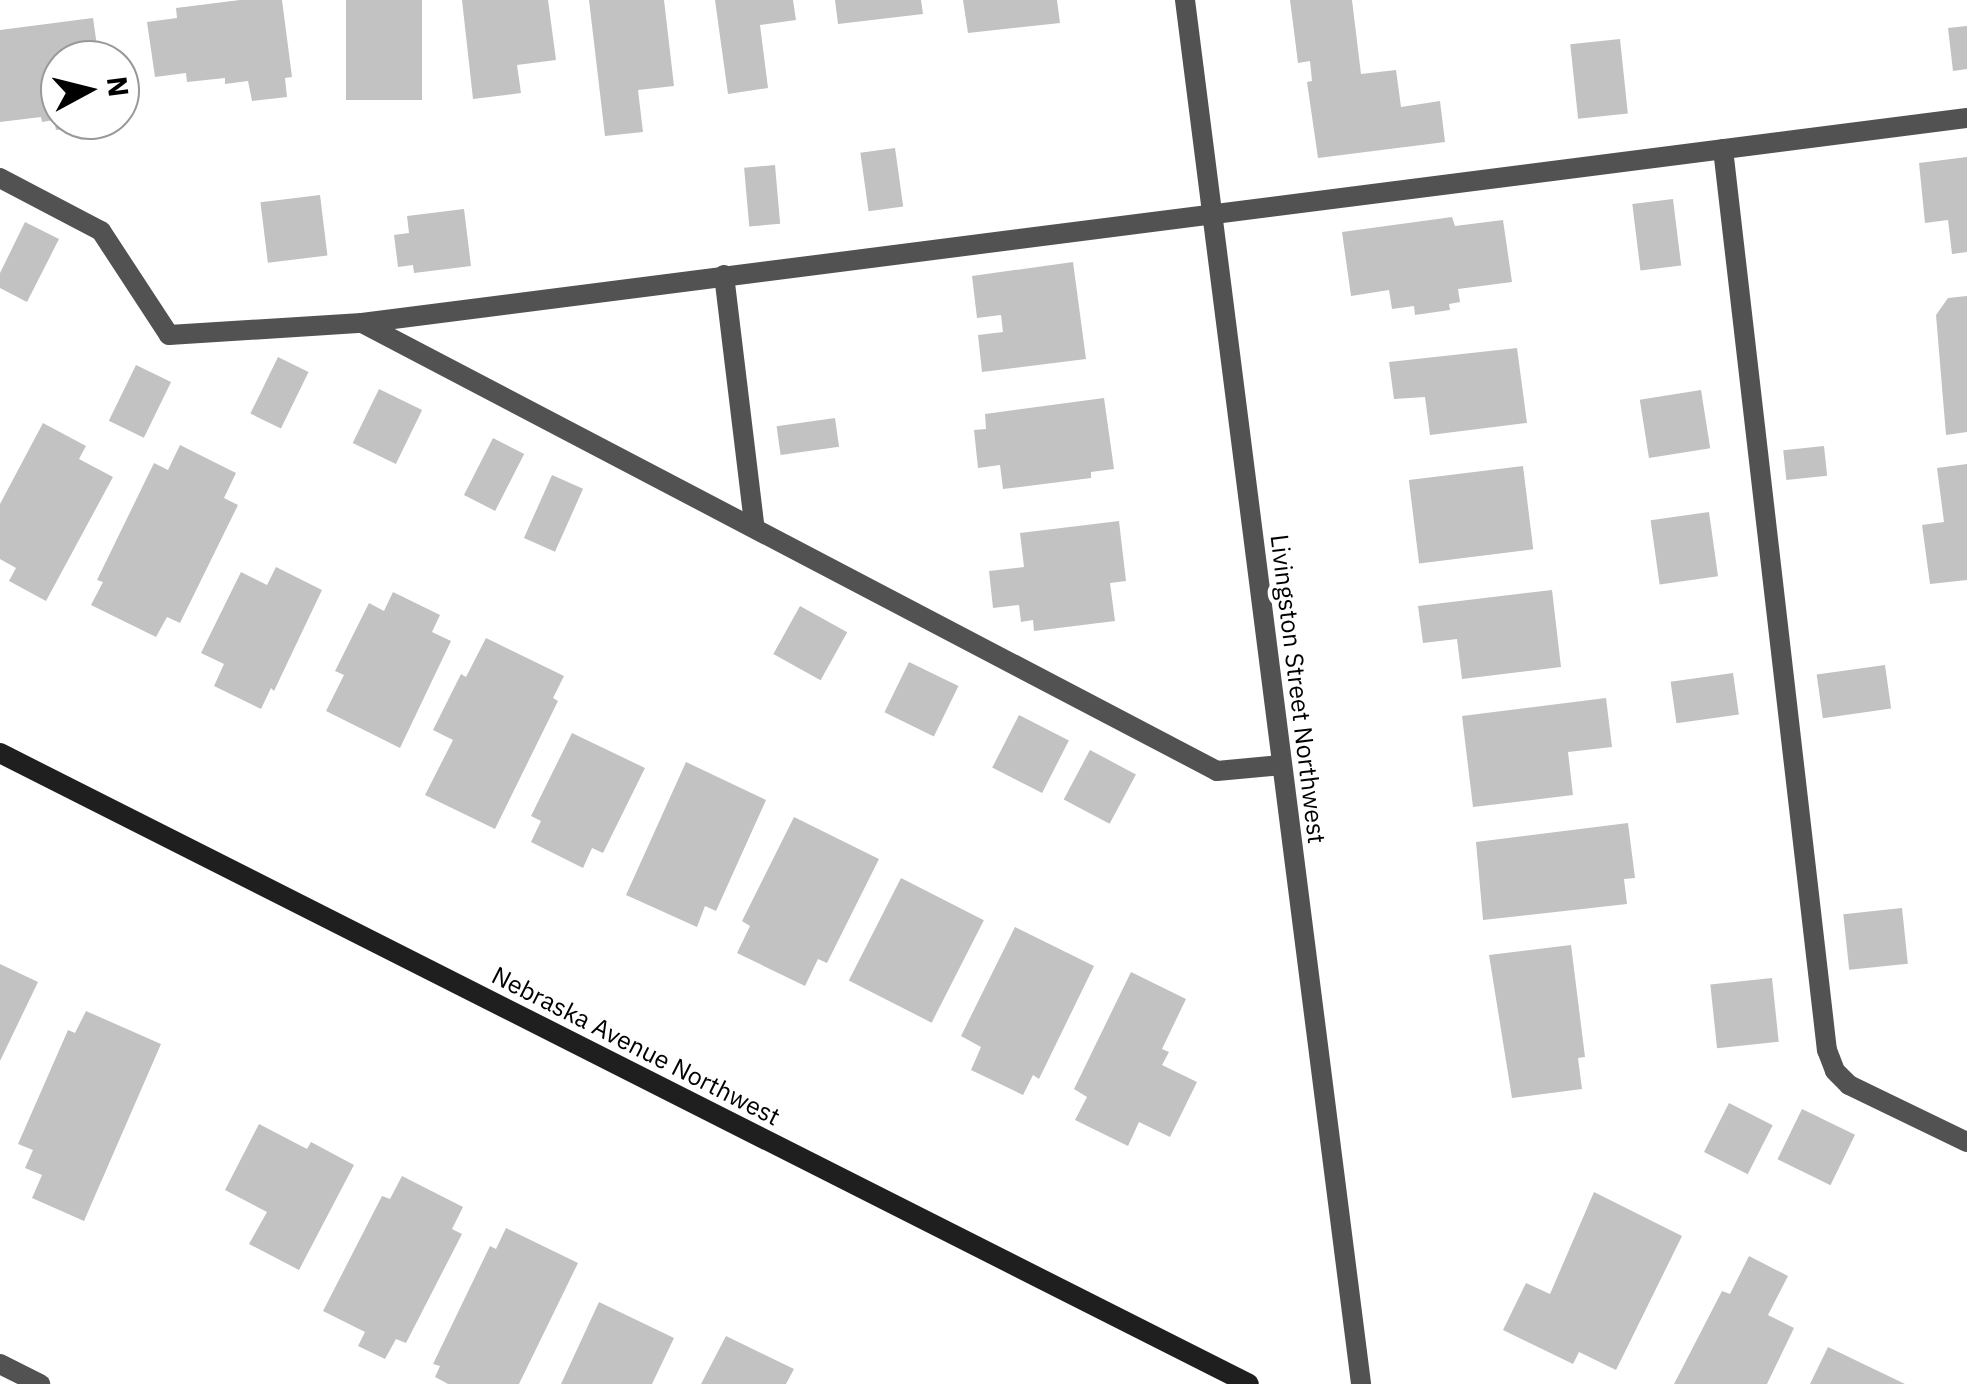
<!DOCTYPE html>
<style>
body{margin:0}
#map{position:relative;width:1967px;height:1384px;overflow:hidden;background:#fff;font-family:"IBM Plex Sans",sans-serif}
div>[style]{position:absolute}
[style*='--x']{left:calc(var(--x)*1px);top:calc(var(--y)*1px);width:calc(var(--w)*1px);rotate:calc(var(--a)*1deg)}
.building>*{inset:0;background:#c2c2c2;transform-origin:0 0}
.lane>*{height:20px;margin:-10px;padding:0 10px;transform-origin:10px;border-radius:10px;background:#525252}
.street>*{height:20px;margin:-10px;padding:0 10px;transform-origin:10px;border-radius:10px;background:#525252}
.secondary>*{height:20px;margin:-10px;padding:0 10px;transform-origin:10px;border-radius:10px;background:#1f1f1f}
span{translate:-50% -50%;white-space:nowrap;text-align:center;line-height:1.15;-webkit-text-stroke:9px #fff;paint-order:stroke}
.street-label{font-size:25px;color:#000}
.north{position:absolute;left:40px;top:40px;width:100px;height:100px;box-sizing:border-box;background:#fff;border:2px solid #999;border-radius:50%;rotate:83deg;font-size:28px;font-weight:700;line-height:40px;text-align:center;color:#000}
.north::after{content:'';display:block;margin:auto;width:35px;height:45px;background:#000;clip-path:polygon(50% 0,100% 100%,50% 72%,0 100%)}
</style>
<div id="map">
<div class="building">
<div style="clip-path:polygon(240px 0,282px 0,292px 77px,285px 78px,287px 97px,252px 101px,248px 81px,225px 84px,225px 78px,187px 82px,186px 73px,155px 77px,147px 22px,177px 18px,176px 8px)"></div>
<div style="left:346px;top:0;width:76px;height:100px"></div>
<div style="clip-path:polygon(462px 0,548px 0,556px 60px,517px 65px,521px 93px,473px 99px)"></div>
<div style="clip-path:polygon(589px 0,664px 0,674px 86px,638px 90px,643px 132px,605px 136px)"></div>
<div style="clip-path:polygon(715px 0,793px 0,796px 20px,760px 25px,768px 88px,728px 94px)"></div>
<div style="clip-path:polygon(835px 0,921px 0,923px 14px,838px 24px)"></div>
<div style="clip-path:polygon(963px 0,1057px 0,1060px 23px,968px 33px)"></div>
<div style="clip-path:polygon(1290px 0,1352px 0,1361px 74px,1396px 70px,1401px 107px,1440px 101px,1445px 142px,1318px 158px,1307px 82px,1312px 81px,1310px 61px,1298px 63px)"></div>
<div style="clip-path:polygon(93px 18px,99px 60px,60px 60px,60px 120px,80px 120px,81px 127px,56px 130px,54px 120px,42px 122px,41px 117px,0 122px,0 30px)"></div>
<div style="clip-path:polygon(1967px 26px,1967px 69px,1953px 71px,1948px 28px)"></div>
<div style="left:1620px;top:39px;width:75px;height:50px;rotate:84deg"></div>
<div style="left:895px;top:148px;width:59px;height:35px;rotate:82deg"></div>
<div style="clip-path:polygon(1967px 157px,1967px 252px,1952px 254px,1948px 220px,1925px 223px,1919px 163px)"></div>
<div style="left:775px;top:165px;width:59px;height:31px;rotate:85deg"></div>
<div style="left:320px;top:195px;width:61px;height:60px;rotate:83deg"></div>
<div style="left:1673px;top:199px;width:67px;height:41px;rotate:83deg"></div>
<div style="clip-path:polygon(464px 209px,471px 266px,414px 273px,413px 265px,398px 267px,394px 235px,409px 233px,407px 216px)"></div>
<div style="clip-path:polygon(1452px 217px,1455px 226px,1503px 220px,1512px 282px,1458px 289px,1460px 302px,1449px 304px,1450px 310px,1415px 315px,1414px 306px,1392px 309px,1389px 290px,1351px 296px,1342px 232px)"></div>
<div style="clip-path:polygon(25px 222px,59px 239px,27px 302px,0 288px,0 273px)"></div>
<div style="clip-path:polygon(1073px 262px,1086px 359px,982px 372px,978px 335px,1003px 332px,1001px 315px,977px 318px,972px 276px)"></div>
<div style="clip-path:polygon(1967px 296px,1967px 432px,1946px 435px,1936px 315px,1948px 298px)"></div>
<div style="clip-path:polygon(1517px 348px,1527px 423px,1430px 435px,1425px 397px,1394px 399px,1389px 362px)"></div>
<div style="left:278px;top:357px;width:34px;height:63px;rotate:26deg"></div>
<div style="left:136px;top:365px;width:39px;height:62px;rotate:26deg"></div>
<div style="left:379px;top:389px;width:48px;height:60px;rotate:26deg"></div>
<div style="left:1701px;top:390px;width:59px;height:62px;rotate:81deg"></div>
<div style="clip-path:polygon(1104px 398px,1114px 469px,1091px 472px,1091px 478px,1003px 489px,1000px 465px,978px 468px,974px 430px,986px 429px,985px 414px)"></div>
<div style="left:835px;top:418px;width:29px;height:59px;rotate:82deg"></div>
<div style="clip-path:polygon(43px 423px,86px 446px,79px 459px,113px 477px,46px 601px,9px 581px,16px 568px,0 559px,0 504px)"></div>
<div style="left:493px;top:438px;width:35px;height:64px;rotate:27deg"></div>
<div style="clip-path:polygon(180px 445px,236px 473px,224px 498px,238px 505px,180px 623px,167px 617px,156px 637px,91px 605px,103px 582px,97px 580px,154px 463px,168px 470px)"></div>
<div style="left:1824px;top:446px;width:30px;height:41px;rotate:84deg"></div>
<div style="clip-path:polygon(1967px 464px,1967px 580px,1930px 584px,1922px 525px,1944px 522px,1937px 468px)"></div>
<div style="left:1523px;top:466px;width:84px;height:115px;rotate:83deg"></div>
<div style="left:552px;top:475px;width:34px;height:69px;rotate:24deg"></div>
<div style="left:1709px;top:512px;width:65px;height:59px;rotate:82deg"></div>
<div style="clip-path:polygon(1119px 521px,1126px 581px,1110px 583px,1115px 621px,1034px 631px,1033px 620px,1021px 622px,1019px 605px,993px 608px,989px 571px,1024px 567px,1020px 533px)"></div>
<div style="clip-path:polygon(276px 567px,322px 590px,274px 691px,271px 688px,261px 709px,214px 686px,224px 664px,201px 653px,241px 572px,267px 585px)"></div>
<div style="clip-path:polygon(1552px 590px,1561px 667px,1462px 679px,1457px 639px,1423px 643px,1418px 606px)"></div>
<div style="clip-path:polygon(393px 592px,440px 615px,432px 632px,451px 641px,400px 748px,326px 711px,344px 675px,335px 671px,369px 603px,384px 611px)"></div>
<div style="left:800px;top:606px;width:54px;height:55px;rotate:29deg"></div>
<div style="clip-path:polygon(486px 638px,564px 676px,553px 698px,558px 701px,495px 829px,425px 795px,453px 740px,433px 730px,461px 674px,466px 677px)"></div>
<div style="left:909px;top:662px;width:55px;height:56px;rotate:26deg"></div>
<div style="left:1885px;top:665px;width:44px;height:69px;rotate:82deg"></div>
<div style="left:1733px;top:673px;width:42px;height:63px;rotate:82deg"></div>
<div style="clip-path:polygon(1606px 698px,1612px 747px,1568px 752px,1573px 795px,1473px 807px,1462px 716px)"></div>
<div style="left:1019px;top:715px;width:56px;height:59px;rotate:27deg"></div>
<div style="clip-path:polygon(572px 733px,645px 768px,603px 853px,592px 848px,583px 868px,531px 842px,541px 821px,531px 816px)"></div>
<div style="left:1090px;top:750px;width:52px;height:56px;rotate:28deg"></div>
<div style="clip-path:polygon(686px 762px,766px 800px,716px 911px,705px 906px,697px 927px,626px 895px)"></div>
<div style="clip-path:polygon(794px 817px,879px 859px,827px 963px,818px 959px,805px 986px,737px 953px,750px 926px,742px 921px)"></div>
<div style="clip-path:polygon(1628px 823px,1635px 878px,1624px 879px,1627px 904px,1483px 920px,1476px 842px)"></div>
<div style="left:901px;top:878px;width:93px;height:115px;rotate:27deg"></div>
<div style="left:1902px;top:908px;width:56px;height:59px;rotate:84deg"></div>
<div style="clip-path:polygon(1015px 927px,1094px 966px,1039px 1079px,1033px 1075px,1023px 1095px,971px 1070px,981px 1047px,961px 1036px)"></div>
<div style="clip-path:polygon(1571px 945px,1585px 1057px,1578px 1058px,1582px 1089px,1512px 1098px,1489px 955px)"></div>
<div style="clip-path:polygon(0 964px,38px 982px,0 1061px)"></div>
<div style="clip-path:polygon(1131px 972px,1186px 999px,1162px 1049px,1169px 1052px,1162px 1065px,1197px 1082px,1170px 1137px,1139px 1122px,1128px 1146px,1075px 1120px,1087px 1097px,1074px 1089px)"></div>
<div style="left:1772px;top:978px;width:64px;height:62px;rotate:84deg"></div>
<div style="clip-path:polygon(86px 1011px,161px 1044px,84px 1221px,32px 1198px,42px 1175px,25px 1168px,33px 1150px,18px 1144px,68px 1030px,75px 1033px)"></div>
<div style="left:1729px;top:1103px;width:49px;height:55px;rotate:27deg"></div>
<div style="left:1802px;top:1109px;width:59px;height:56px;rotate:26deg"></div>
<div style="clip-path:polygon(259px 1124px,307px 1149px,311px 1142px,354px 1165px,299px 1270px,249px 1244px,267px 1212px,225px 1190px)"></div>
<div style="clip-path:polygon(402px 1176px,463px 1207px,452px 1229px,462px 1234px,406px 1343px,396px 1339px,385px 1359px,358px 1346px,365px 1332px,323px 1311px,382px 1196px,390px 1199px)"></div>
<div style="clip-path:polygon(1594px 1192px,1682px 1236px,1616px 1370px,1579px 1352px,1573px 1364px,1503px 1330px,1526px 1283px,1550px 1294px)"></div>
<div style="clip-path:polygon(506px 1228px,578px 1263px,519px 1384px,448px 1384px,435px 1377px,440px 1366px,433px 1364px,490px 1246px,496px 1249px)"></div>
<div style="clip-path:polygon(1749px 1256px,1788px 1276px,1768px 1315px,1794px 1328px,1767px 1384px,1674px 1384px,1722px 1291px,1730px 1294px)"></div>
<div style="clip-path:polygon(599px 1302px,674px 1338px,652px 1384px,561px 1384px)"></div>
<div style="clip-path:polygon(726px 1336px,794px 1369px,786px 1384px,701px 1384px)"></div>
<div style="clip-path:polygon(1828px 1347px,1905px 1384px,1810px 1384px)"></div>
</div>
<div class="lane">
<div style="--x:1723;--y:149;--w:907;--a:83.42"></div>
<div style="--x:1827;--y:1050;--w:22;--a:69"></div>
<div style="--x:1835;--y:1071;--w:20;--a:45"></div>
<div style="--x:1849;--y:1085;--w:131;--a:25.8"></div>
<div style="--x:0;--y:178;--w:114;--a:27.7"></div>
<div style="--x:101;--y:231;--w:124;--a:56.8"></div>
<div style="--x:169;--y:335;--w:193;--a:-3.6"></div>
<div style="--x:362;--y:323;--w:1618;--a:-7.28"></div>
<div style="--x:724;--y:275;--w:251;--a:83.1"></div>
<div style="--x:362;--y:323;--w:965;--a:27.65"></div>
<div style="--x:1217;--y:771;--w:65;--a:-5.3"></div>
<div style="--x:0;--y:1364;--w:45;--a:26.6"></div>
</div>
<div class="street">
<div style="--x:1185;--y:0;--w:1395;--a:82.75"></div>
</div>
<div class="secondary">
<div style="--x:0;--y:753;--w:1399;--a:26.8"></div>
</div>
<div class="street-label">
<span style="left:1298px;top:689px;rotate:83deg">Livingston Street Northwest</span>
<span style="left:636px;top:1046px;rotate:27deg">Nebraska Avenue Northwest</span>
</div>
<div class="north">N</div>
</div>
